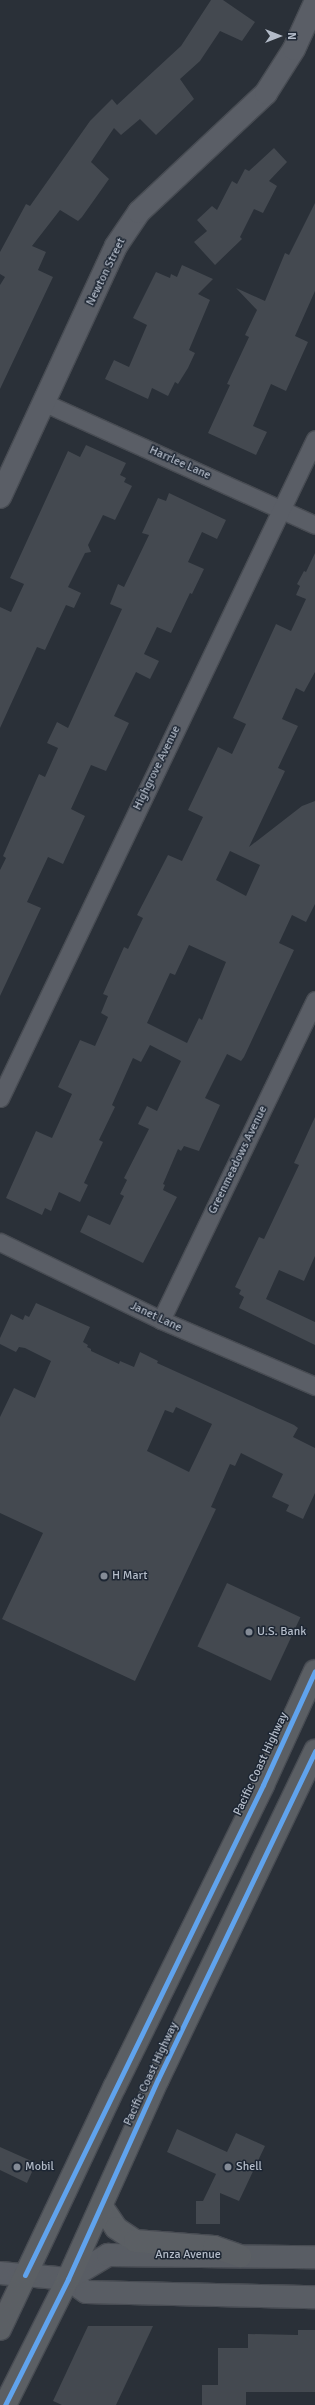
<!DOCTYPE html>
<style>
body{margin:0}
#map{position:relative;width:315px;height:2405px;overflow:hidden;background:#2a3038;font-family:Signika,sans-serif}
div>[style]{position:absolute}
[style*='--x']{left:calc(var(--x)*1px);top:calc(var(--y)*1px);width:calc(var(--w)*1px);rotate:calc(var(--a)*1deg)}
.building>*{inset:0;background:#444950;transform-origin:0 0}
.roads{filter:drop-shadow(1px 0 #484c53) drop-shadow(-1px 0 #484c53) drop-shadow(0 1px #484c53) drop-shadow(0 -1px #484c53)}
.minor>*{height:17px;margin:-8.5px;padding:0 8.5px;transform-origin:8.5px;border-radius:8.5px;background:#5a5e66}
.tertiary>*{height:22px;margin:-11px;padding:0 11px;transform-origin:11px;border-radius:11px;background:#5a5e66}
.secondary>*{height:22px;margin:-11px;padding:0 11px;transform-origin:11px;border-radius:11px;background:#595d64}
.trunk>*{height:22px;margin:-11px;padding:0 11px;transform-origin:11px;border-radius:11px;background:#5b5f64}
.cycleway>*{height:5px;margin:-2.5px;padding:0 2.5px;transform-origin:2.5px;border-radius:2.5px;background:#60a3ed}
.dots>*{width:11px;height:11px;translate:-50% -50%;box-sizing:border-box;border:2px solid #1d2633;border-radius:50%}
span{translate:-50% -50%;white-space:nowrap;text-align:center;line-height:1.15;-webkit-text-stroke:3px #1d2633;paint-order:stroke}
.street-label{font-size:12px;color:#b4bcc9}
.poi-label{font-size:12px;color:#b4bcc9}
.left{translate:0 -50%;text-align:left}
.north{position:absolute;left:259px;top:16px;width:40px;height:40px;-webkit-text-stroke:3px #1d2633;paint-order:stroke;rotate:90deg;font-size:11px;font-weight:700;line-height:16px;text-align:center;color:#b4bcc9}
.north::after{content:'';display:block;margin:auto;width:14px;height:18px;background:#b4bcc9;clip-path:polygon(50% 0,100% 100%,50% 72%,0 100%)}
</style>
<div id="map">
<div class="building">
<div style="clip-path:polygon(211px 0,223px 0,255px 22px,242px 41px,220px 31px,200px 61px,180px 79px,194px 99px,156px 135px,140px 119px,121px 135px,114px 128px,91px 162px,109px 179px,82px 217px,78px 221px,60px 210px,32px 246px,46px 252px,38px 270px,53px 277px,0 389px,0 285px,5px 277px,0 274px,0 252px,26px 204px,30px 206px,90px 121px,112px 99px,117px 105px,181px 46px)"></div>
<div style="clip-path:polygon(274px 148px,287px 162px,269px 181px,277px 186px,263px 213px,254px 209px,240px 237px,242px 239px,215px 265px,194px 242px,207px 231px,197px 220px,212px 206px,217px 210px,232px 181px,237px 184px,245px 169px,249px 171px)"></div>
<div style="clip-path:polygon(315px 203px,315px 291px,295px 336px,308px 342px,286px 391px,271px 384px,253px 426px,267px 432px,256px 455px,208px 433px,230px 385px,227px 384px,249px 337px,245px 335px,257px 310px,236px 288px,265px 301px,285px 253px,289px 255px)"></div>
<div style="clip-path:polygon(182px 265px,213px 279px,198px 294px,210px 300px,189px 350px,195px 353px,188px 368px,178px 384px,175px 382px,168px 396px,152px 388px,148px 399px,105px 379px,114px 360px,129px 367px,147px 325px,133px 318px,156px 272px,170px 278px,171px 274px,177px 277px)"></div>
<div style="clip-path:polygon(86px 445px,126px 463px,120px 475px,126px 478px,124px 482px,132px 486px,115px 520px,103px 515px,88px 545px,91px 552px,85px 553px,68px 587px,81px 593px,74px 608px,66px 605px,45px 650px,37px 647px,0 728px,0 607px,11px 612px,24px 584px,10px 578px,68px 451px,80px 457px)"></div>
<div style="clip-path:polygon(169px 493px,226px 520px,217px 539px,202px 532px,188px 562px,204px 569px,192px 594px,190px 593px,171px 633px,157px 627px,144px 654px,159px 661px,150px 679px,136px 672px,114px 716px,129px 723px,106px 771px,91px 765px,71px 809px,85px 816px,63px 864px,48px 857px,27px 902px,41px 908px,0 996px,0 870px,6px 858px,3px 856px,39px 774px,45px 777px,58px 748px,47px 743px,57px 722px,68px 728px,122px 609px,110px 604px,118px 584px,124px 587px,149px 535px,142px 533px,158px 498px,166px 501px)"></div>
<div style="clip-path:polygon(evenodd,315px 553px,315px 672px,304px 692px,296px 688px,282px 719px,298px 726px,278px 768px,285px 771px,249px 847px,302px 806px,315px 801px,315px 904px,306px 922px,292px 915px,279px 943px,294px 950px,244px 1057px,241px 1061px,227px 1054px,205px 1098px,220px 1105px,199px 1151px,184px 1146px,181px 1151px,178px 1149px,163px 1184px,165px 1185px,163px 1190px,177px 1197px,143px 1263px,80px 1232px,88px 1215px,110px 1225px,124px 1196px,120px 1194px,127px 1180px,124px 1178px,149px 1129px,138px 1124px,147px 1106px,157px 1111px,181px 1061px,150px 1045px,141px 1062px,133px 1058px,112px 1105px,115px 1107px,99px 1140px,103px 1142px,84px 1183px,88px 1185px,80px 1202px,59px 1192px,51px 1211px,45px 1208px,42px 1215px,6px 1198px,36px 1131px,52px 1138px,72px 1094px,58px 1087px,80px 1040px,95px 1046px,108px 1017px,101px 1013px,108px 996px,103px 994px,124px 947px,128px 949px,143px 918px,137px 915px,168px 855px,182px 861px,203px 817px,188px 810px,218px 747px,232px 754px,246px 724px,233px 718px,276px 624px,291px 631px,306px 599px,296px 595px,300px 586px,297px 584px,304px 571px,306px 572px,315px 553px,230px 851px,260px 865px,246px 896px,216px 880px,230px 851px,315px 553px,189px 945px,226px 962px,202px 1020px,199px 1018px,187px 1043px,147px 1023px,170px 973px,175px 975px,189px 945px)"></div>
<div style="clip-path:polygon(315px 1117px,315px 1256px,304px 1281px,279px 1270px,266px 1299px,315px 1322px,315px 1345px,239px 1308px,244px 1297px,239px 1294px,241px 1290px,235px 1287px,259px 1237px,264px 1239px,299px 1165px,294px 1163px)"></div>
<div style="clip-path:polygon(evenodd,36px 1303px,90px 1327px,83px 1342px,88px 1345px,87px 1347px,91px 1349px,91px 1351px,119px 1364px,120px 1361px,134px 1367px,140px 1352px,158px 1361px,157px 1363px,294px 1425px,298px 1428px,293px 1437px,315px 1448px,315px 1493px,303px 1519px,286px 1511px,289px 1505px,272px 1497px,283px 1474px,241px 1453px,235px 1466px,230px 1464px,211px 1507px,216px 1509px,135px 1681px,2px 1619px,43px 1533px,0 1513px,0 1417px,14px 1388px,35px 1398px,51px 1361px,25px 1348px,19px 1347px,16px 1352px,0 1344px,0 1338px,11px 1314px,23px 1320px,25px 1315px,29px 1317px,36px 1303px,176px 1407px,212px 1424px,189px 1472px,147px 1451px,165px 1410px,173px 1413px,176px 1407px)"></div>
<div style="left:227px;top:1583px;width:81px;height:70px;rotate:25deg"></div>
<div style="clip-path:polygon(177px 2129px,227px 2152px,236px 2133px,265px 2146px,239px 2201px,220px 2193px,220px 2224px,196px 2224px,196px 2201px,203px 2201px,216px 2174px,167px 2152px)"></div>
<div style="clip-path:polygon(0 2147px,36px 2163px,27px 2183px,0 2170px)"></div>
<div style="clip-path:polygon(88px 2326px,153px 2326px,116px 2405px,62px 2405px,53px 2401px)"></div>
<div style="clip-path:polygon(298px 2330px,315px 2330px,315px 2392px,246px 2392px,246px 2405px,202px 2405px,202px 2385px,218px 2385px,218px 2348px,248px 2348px,248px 2334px,298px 2335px)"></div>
</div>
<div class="roads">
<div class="minor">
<div style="--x:45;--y:403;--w:296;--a:24.3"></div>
<div style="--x:0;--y:1098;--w:730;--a:-64.45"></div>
<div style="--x:0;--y:1242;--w:179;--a:25.8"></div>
<div style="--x:161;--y:1320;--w:168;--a:23.2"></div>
<div style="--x:161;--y:1320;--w:355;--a:-64.3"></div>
</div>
<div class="tertiary">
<div style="--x:0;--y:497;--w:277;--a:-65.2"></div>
<div style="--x:116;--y:246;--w:41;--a:-55.9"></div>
<div style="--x:139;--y:212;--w:174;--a:-43.1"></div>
<div style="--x:266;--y:93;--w:52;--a:-57.5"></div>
<div style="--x:294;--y:49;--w:51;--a:-65.5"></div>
<div style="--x:0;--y:2273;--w:25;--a:5"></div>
</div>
<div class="secondary">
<div style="--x:25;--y:2275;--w:43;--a:5.3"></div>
<div style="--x:68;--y:2279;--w:22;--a:36"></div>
<div style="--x:86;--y:2292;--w:229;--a:1.3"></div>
<div style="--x:68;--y:2279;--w:47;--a:-31"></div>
<div style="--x:108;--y:2255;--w:207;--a:0.6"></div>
</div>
<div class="trunk">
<div style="--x:102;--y:2207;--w:25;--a:56"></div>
<div style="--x:116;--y:2228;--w:23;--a:34"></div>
<div style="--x:135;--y:2241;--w:79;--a:4.3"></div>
<div style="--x:214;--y:2247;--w:28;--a:19"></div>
<div style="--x:0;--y:2329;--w:269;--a:-64.7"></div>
<div style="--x:115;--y:2086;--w:335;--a:-63.8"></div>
<div style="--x:263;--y:1785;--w:125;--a:-65.5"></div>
<div style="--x:5;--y:2405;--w:141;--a:-63.4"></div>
<div style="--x:68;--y:2279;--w:219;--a:-65.8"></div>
<div style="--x:158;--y:2079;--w:364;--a:-64.4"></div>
</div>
</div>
<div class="cycleway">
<div style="--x:25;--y:2275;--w:545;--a:-64.09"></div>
<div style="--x:263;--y:1785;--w:125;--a:-65.5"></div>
<div style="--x:5;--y:2405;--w:141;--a:-63.4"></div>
<div style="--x:68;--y:2279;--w:219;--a:-65.8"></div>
<div style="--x:158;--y:2079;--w:364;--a:-64.4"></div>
</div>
<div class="dots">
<div style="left:104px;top:1576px;background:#848b96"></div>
<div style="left:249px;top:1632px;background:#848b96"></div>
<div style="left:17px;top:2167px;background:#848b96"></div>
<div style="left:228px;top:2167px;background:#848b96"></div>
</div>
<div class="street-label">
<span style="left:106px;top:272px;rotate:-64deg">Newton Street</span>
<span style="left:180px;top:463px;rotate:24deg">Harrlee Lane</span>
<span style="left:157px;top:768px;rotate:-64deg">Highgrove Avenue</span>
<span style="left:238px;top:1160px;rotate:-64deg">Greenmeadows Avenue</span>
<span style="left:156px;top:1317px;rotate:25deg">Janet Lane</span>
<span style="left:261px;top:1764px;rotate:-65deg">Pacific Coast Highway</span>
<span style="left:151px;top:2074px;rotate:-65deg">Pacific Coast Highway</span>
<span style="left:188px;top:2255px">Anza Avenue</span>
</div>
<div class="poi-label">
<span class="left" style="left:112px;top:1576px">H Mart</span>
<span class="left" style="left:257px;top:1632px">U.S. Bank</span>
<span class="left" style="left:25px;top:2167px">Mobil</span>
<span class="left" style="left:236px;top:2167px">Shell</span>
</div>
<div class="north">N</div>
</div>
